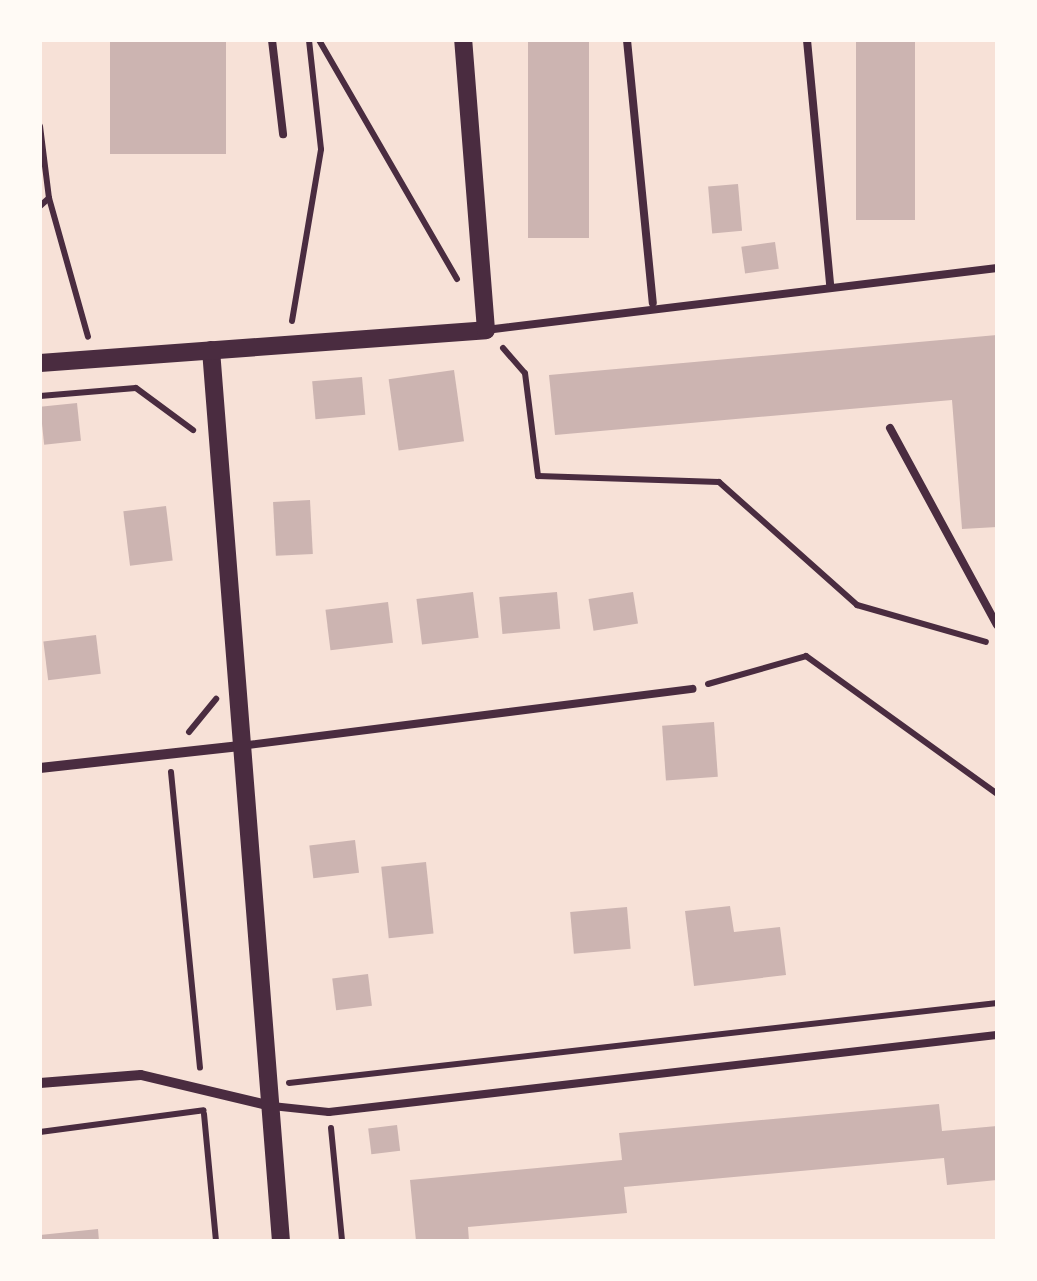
<!DOCTYPE html>
<style>
body{margin:0}
#map{position:relative;width:1037px;height:1281px;overflow:hidden;background:#f7e1d7;font-family:"Crimson Pro",serif}
div>[style]{position:absolute}
[style*='--x']{left:calc(var(--x)*1px);top:calc(var(--y)*1px);width:calc(var(--w)*1px);rotate:calc(var(--a)*1deg)}
.building>*{inset:0;background:#ccb4b1;transform-origin:0 0}
.path>*{height:6px;margin:-3px;padding:0 3px;transform-origin:3px;border-radius:3px;background:#4a2c40}
.service>*{height:8px;margin:-4px;padding:0 4px;transform-origin:4px;border-radius:4px;background:#4a2c40}
.minor>*{height:10px;margin:-5px;padding:0 5px;transform-origin:5px;border-radius:5px;background:#4a2c40}
.tertiary>*{height:18px;margin:-9px;padding:0 9px;transform-origin:9px;border-radius:9px;background:#4a2c40}
span{translate:-50% -50%;white-space:nowrap;text-align:center;line-height:1.15;-webkit-text-stroke:8px #fffaf5;paint-order:stroke}
.frame{position:absolute;inset:0;border:42px solid #fffaf5;pointer-events:none}
</style>
<div id="map">
<div class="building">
<div style="left:110px;top:40px;width:116px;height:114px"></div>
<div style="left:528px;top:40px;width:61px;height:198px"></div>
<div style="left:856px;top:40px;width:59px;height:180px"></div>
<div style="left:738px;top:184px;width:47px;height:30px;rotate:85deg"></div>
<div style="left:775px;top:242px;width:27px;height:34px;rotate:82deg"></div>
<div style="clip-path:polygon(997px 335px,997px 527px,962px 529px,952px 400px,555px 435px,549px 375px)"></div>
<div style="left:454px;top:370px;width:72px;height:66px;rotate:82deg"></div>
<div style="left:362px;top:377px;width:38px;height:50px;rotate:85deg"></div>
<div style="left:77px;top:403px;width:38px;height:37px;rotate:84deg"></div>
<div style="left:310px;top:500px;width:54px;height:37px;rotate:87deg"></div>
<div style="left:166px;top:506px;width:55px;height:43px;rotate:83deg"></div>
<div style="left:473px;top:592px;width:46px;height:57px;rotate:83deg"></div>
<div style="left:557px;top:592px;width:37px;height:58px;rotate:85deg"></div>
<div style="left:633px;top:592px;width:32px;height:45px;rotate:81deg"></div>
<div style="left:388px;top:602px;width:41px;height:63px;rotate:83deg"></div>
<div style="left:96px;top:635px;width:39px;height:53px;rotate:83deg"></div>
<div style="left:714px;top:722px;width:55px;height:52px;rotate:86deg"></div>
<div style="left:355px;top:840px;width:33px;height:46px;rotate:83deg"></div>
<div style="left:426px;top:862px;width:72px;height:45px;rotate:84deg"></div>
<div style="clip-path:polygon(730px 906px,734px 932px,780px 927px,786px 975px,694px 986px,685px 911px)"></div>
<div style="left:627px;top:907px;width:42px;height:57px;rotate:85deg"></div>
<div style="left:368px;top:974px;width:32px;height:36px;rotate:83deg"></div>
<div style="clip-path:polygon(939px 1104px,942px 1131px,997px 1126px,997px 1180px,947px 1185px,944px 1158px,624px 1187px,627px 1213px,468px 1227px,469px 1241px,416px 1241px,410px 1180px,622px 1160px,619px 1133px)"></div>
<div style="left:397px;top:1125px;width:26px;height:29px;rotate:83deg"></div>
<div style="clip-path:polygon(98px 1229px,99px 1241px,40px 1241px,40px 1235px)"></div>
</div>
<div class="path">
<div style="--x:319;--y:40;--w:276;--a:60"></div>
<div style="--x:40;--y:126;--w:73;--a:82.9"></div>
<div style="--x:49;--y:198;--w:12;--a:138"></div>
<div style="--x:49;--y:198;--w:144;--a:74.3"></div>
<div style="--x:292;--y:321;--w:174;--a:-80.4"></div>
<div style="--x:321;--y:149;--w:110;--a:-96.3"></div>
<div style="--x:503;--y:348;--w:33;--a:49"></div>
<div style="--x:525;--y:373;--w:104;--a:82.8"></div>
<div style="--x:538;--y:476;--w:181;--a:1.9"></div>
<div style="--x:719;--y:482;--w:185;--a:41.7"></div>
<div style="--x:857;--y:605;--w:134;--a:16"></div>
<div style="--x:40;--y:396;--w:96;--a:-4.8"></div>
<div style="--x:136;--y:388;--w:71;--a:36.4"></div>
<div style="--x:708;--y:684;--w:102;--a:-15.9"></div>
<div style="--x:806;--y:656;--w:236;--a:35.8"></div>
<div style="--x:189;--y:732;--w:43;--a:-50.7"></div>
<div style="--x:171;--y:772;--w:297;--a:84.4"></div>
<div style="--x:289;--y:1083;--w:713;--a:-6.45"></div>
<div style="--x:204;--y:1114;--w:128;--a:84.6"></div>
<div style="--x:331;--y:1128;--w:114;--a:84.4"></div>
<div style="--x:40;--y:1132;--w:165;--a:-7.6"></div>
</div>
<div class="service">
<div style="--x:272;--y:40;--w:95;--a:83.3"></div>
<div style="--x:627;--y:40;--w:264;--a:84.4"></div>
<div style="--x:807;--y:40;--w:246;--a:84.6"></div>
<div style="--x:486;--y:330;--w:515;--a:-6.92"></div>
<div style="--x:890;--y:428;--w:224;--a:61.5"></div>
<div style="--x:248;--y:745;--w:448;--a:-7.2"></div>
<div style="--x:272;--y:1106;--w:57;--a:6"></div>
<div style="--x:329;--y:1112;--w:672;--a:-6.58"></div>
</div>
<div class="minor">
<div style="--x:40;--y:768;--w:208;--a:-6.3"></div>
<div style="--x:40;--y:1083;--w:101;--a:-4.5"></div>
<div style="--x:141;--y:1075;--w:130;--a:13.4"></div>
</div>
<div class="tertiary">
<div style="--x:211;--y:350;--w:894;--a:85.51"></div>
<div style="--x:40;--y:363;--w:447;--a:-4.2"></div>
<div style="--x:486;--y:330;--w:291;--a:-94.5"></div>
</div>
<div class="frame"></div>
</div>
